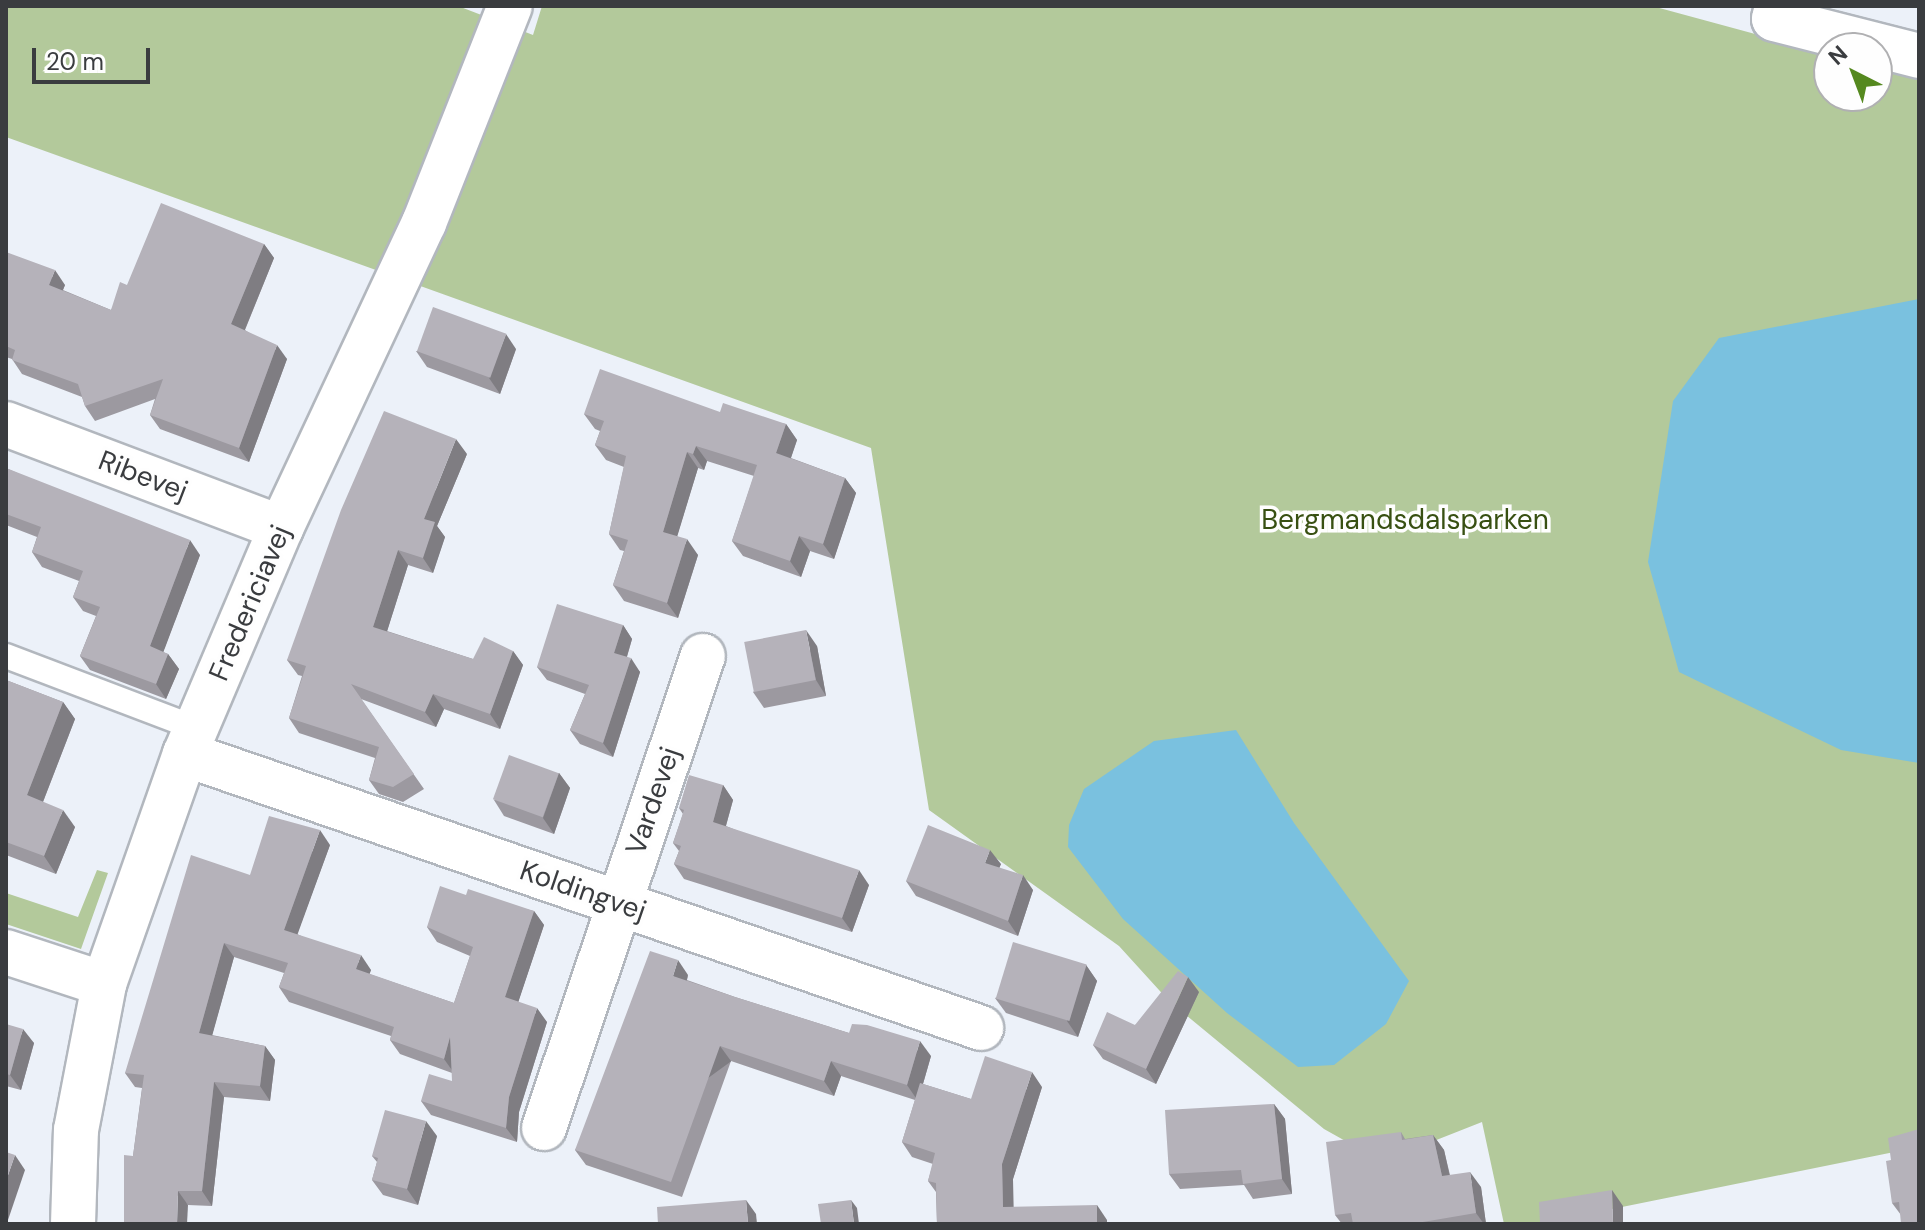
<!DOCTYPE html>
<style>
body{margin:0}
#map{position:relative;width:1925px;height:1230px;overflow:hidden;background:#ecf1f9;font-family:"DM Sans",sans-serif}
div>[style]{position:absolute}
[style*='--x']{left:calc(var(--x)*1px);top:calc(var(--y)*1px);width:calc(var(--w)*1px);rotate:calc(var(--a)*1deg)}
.green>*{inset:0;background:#b3c99b}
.water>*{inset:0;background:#7ac1df}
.roads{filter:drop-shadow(2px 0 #b2b7be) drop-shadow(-2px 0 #b2b7be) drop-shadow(0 2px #b2b7be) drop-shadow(0 -2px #b2b7be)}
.service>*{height:24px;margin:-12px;padding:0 12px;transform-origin:12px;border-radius:12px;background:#fff}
.minor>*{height:44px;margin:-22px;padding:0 22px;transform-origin:22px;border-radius:22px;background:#fff}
.wall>*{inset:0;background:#9c99a0}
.shaded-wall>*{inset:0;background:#7f7d82;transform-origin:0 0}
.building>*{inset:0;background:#b5b2ba;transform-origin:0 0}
span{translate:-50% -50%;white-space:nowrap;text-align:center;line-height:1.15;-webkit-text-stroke:7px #fefefe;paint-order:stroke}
.street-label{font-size:28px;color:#3a3c3f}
.park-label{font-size:28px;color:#385012}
.frame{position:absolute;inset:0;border:8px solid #3a3c3f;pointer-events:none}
.north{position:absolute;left:1813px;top:32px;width:80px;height:80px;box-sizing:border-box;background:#fefefe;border:2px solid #b0b0b2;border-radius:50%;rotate:318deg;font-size:22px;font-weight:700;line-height:32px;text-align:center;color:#3a3c3f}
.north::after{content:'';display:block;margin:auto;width:28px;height:36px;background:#55891f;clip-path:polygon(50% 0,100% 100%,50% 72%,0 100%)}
.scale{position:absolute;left:32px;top:48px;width:118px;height:36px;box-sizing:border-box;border:4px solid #3a3c3f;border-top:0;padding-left:10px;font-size:24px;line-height:28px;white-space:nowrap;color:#3a3c3f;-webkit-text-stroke:6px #fefefe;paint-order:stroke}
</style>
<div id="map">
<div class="green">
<div style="clip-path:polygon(6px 6px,458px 6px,533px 35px,542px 6px,1652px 6px,1829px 54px,1829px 96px,1877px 96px,1877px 66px,1919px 77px,1919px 1147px,1538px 1224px,1504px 1224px,1482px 1122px,1411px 1150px,1349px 1143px,1324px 1129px,1169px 1001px,1119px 946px,929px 810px,871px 448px,6px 137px)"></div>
<div style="clip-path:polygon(97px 870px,108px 873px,81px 949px,6px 924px,6px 893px,78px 917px)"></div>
</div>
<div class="water">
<div style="clip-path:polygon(1919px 299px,1919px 763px,1841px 750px,1679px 672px,1648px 562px,1673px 401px,1719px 338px)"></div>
<div style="clip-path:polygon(1236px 730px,1294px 823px,1409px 981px,1386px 1024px,1334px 1065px,1298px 1067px,1227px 1013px,1123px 919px,1068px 847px,1069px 825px,1084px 789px,1154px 741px)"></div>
</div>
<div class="roads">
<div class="service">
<div style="--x:6;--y:656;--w:203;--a:20.8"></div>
</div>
<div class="minor">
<div style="--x:1777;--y:6;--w:13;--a:103"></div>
<div style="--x:1774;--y:19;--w:150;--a:14.3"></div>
<div style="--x:6;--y:424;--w:294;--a:20.7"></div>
<div style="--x:185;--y:754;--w:842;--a:18.99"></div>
<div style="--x:6;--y:952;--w:103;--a:18.1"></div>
<div style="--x:544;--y:1128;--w:498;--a:-71.4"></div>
<div style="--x:73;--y:1224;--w:94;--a:-88.2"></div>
<div style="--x:76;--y:1130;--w:149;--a:-79.1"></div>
<div style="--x:104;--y:984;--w:244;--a:-70.6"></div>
<div style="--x:185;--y:754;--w:246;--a:-67"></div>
<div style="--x:281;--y:528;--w:337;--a:-64.9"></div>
<div style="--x:424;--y:223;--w:233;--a:-68.4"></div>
</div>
</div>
<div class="wall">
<div style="clip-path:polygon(264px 244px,274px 258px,245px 330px,287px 359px,249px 462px,160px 429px,150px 415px,155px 399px,95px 421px,85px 406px,82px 397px,22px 374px,12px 359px,6px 357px,6px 252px,65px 285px,63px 290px,111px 310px,127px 285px)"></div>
<div style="clip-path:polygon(516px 349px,500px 394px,427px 367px,416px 351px)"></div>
<div style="clip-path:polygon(720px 412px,786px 424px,797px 440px,791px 458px,845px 478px,856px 493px,834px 559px,810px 551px,801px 577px,743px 556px,732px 541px,754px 476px,707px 461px,704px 470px,698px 468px,677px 536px,698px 555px,678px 618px,624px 601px,613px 585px,624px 551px,620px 550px,609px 534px,624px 467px,606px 460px,595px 445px,600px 431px,595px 429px,584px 414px)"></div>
<div style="clip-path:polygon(467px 454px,437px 526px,445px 537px,433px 573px,408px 565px,387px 631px,473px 659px,513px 651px,523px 665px,500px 729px,444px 709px,436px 727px,361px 699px,424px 789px,403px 802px,379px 794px,369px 780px,375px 758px,299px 733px,289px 718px,302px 676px,298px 675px,287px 660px)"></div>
<div style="clip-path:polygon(6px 468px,200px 555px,163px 652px,168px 654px,179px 669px,166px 699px,90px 670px,80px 656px,96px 616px,83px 611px,73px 597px,79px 581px,42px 567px,32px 552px,37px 537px,6px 525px)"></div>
<div style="clip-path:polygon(623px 625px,632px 639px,627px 657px,640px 672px,613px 757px,580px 744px,570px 730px,585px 694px,547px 680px,537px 667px)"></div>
<div style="clip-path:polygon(817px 646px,826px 696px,764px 708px,753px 692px)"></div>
<div style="clip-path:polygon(6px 680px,63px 702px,75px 719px,43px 802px,75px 827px,56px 874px,6px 855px)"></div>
<div style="clip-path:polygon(559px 773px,570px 788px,554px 834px,504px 816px,494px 800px)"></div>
<div style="clip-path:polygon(723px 785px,733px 800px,726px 826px,869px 885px,852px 932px,684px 879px,674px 864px,679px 851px,673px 843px,683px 814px,679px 808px)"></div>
<div style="clip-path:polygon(330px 845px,297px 934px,371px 970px,369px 974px,454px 1003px,470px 956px,437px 942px,427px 927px,466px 895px,534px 911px,544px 925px,518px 1002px,547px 1022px,519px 1112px,517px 1142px,431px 1115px,421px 1101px,452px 1081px,452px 1073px,400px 1054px,390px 1040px,391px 1036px,289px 1002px,279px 987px,284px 973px,234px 957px,212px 1035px,265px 1046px,275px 1060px,270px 1101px,224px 1097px,212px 1206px,188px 1205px,133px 1156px,142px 1088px,135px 1087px,125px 1073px,250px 875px)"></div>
<div style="clip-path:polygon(1001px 864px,999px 868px,1033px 890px,1018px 936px,916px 896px,906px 881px)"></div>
<div style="clip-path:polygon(1086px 965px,1097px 981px,1078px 1037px,1006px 1013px,995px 998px)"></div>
<div style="clip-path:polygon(688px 975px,687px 980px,735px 997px,849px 1033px,931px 1056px,923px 1084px,971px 1099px,1042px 1087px,1013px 1179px,1013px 1207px,1107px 1220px,1107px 1224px,937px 1224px,936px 1192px,928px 1181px,933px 1164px,912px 1157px,902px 1142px,915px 1100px,841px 1076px,834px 1096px,731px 1061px,682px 1197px,586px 1165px,575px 1150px)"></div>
<div style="clip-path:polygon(1199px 992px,1156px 1084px,1103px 1059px,1093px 1045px,1135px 1025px)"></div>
<div style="clip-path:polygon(6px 1024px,34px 1043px,21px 1090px,6px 1086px)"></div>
<div style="clip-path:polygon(1274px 1104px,1285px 1119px,1292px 1194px,1253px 1199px,1244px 1185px,1180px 1189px,1169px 1174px)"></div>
<div style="clip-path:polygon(1919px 1129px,1901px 1215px,1892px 1203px,1891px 1160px)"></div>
<div style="clip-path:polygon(1401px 1132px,1405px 1139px,1433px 1135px,1444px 1150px,1450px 1175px,1481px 1187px,1486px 1224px,1342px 1224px,1335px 1215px)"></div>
<div style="clip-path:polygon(437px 1136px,418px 1205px,383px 1195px,372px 1180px,377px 1162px,372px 1156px)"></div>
</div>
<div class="shaded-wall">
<div style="clip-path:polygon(264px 244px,274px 258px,241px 339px,231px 324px)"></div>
<div style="clip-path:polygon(55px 270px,65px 285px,59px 299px,49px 285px)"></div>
<div style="clip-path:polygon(506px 334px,516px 349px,500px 394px,489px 378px)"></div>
<div style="clip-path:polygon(277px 345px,287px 359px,249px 462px,239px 448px)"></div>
<div style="clip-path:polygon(786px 424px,797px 440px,787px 469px,776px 453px)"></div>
<div style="clip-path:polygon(456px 439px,467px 454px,437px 526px,445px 537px,433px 573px,423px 558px,424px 519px)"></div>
<div style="clip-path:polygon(696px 446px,707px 461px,704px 470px,693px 454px)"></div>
<div style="clip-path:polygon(687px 452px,698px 468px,674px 547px,663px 532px)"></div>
<div style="clip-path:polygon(845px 478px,856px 493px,834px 559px,823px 544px)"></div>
<div style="clip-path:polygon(799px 536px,810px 551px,801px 577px,790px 561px)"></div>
<div style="clip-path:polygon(687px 539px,698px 555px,678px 618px,667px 603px)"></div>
<div style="clip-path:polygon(190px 540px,200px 555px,160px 661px,150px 646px)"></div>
<div style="clip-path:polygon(398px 550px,408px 565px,384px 641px,373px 627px)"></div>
<div style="clip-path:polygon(623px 625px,632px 639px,624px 666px,614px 653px)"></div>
<div style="clip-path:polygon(806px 630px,817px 646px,826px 696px,816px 680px)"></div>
<div style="clip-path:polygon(513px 651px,523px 665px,500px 729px,490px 714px)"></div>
<div style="clip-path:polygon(168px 654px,179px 669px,166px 699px,156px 684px)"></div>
<div style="clip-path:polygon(631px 658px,640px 672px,613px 757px,603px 743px)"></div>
<div style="clip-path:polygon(433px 694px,444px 709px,436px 727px,425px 712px)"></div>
<div style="clip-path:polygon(63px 702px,75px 719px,39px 812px,27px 795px)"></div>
<div style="clip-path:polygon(559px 773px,570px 788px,554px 834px,543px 818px)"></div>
<div style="clip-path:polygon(723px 785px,733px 800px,723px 836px,713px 822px)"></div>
<div style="clip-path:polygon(63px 810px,75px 827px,56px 874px,44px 856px)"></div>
<div style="clip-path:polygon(320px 830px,330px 845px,294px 944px,284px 930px)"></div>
<div style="clip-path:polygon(990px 850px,1001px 864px,995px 878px,985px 863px)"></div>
<div style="clip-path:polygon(859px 870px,869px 885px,852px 932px,842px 918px)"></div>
<div style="clip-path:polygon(1023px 875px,1033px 890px,1018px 936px,1008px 921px)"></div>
<div style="clip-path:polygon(534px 911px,544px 925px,515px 1012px,505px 997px)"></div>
<div style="clip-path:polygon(224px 943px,234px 957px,209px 1047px,199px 1033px)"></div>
<div style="clip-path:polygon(361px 955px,371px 970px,366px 984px,356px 969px)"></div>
<div style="clip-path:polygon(678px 960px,688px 975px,684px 991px,673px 976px)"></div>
<div style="clip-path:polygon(1086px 965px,1097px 981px,1078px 1037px,1067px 1021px)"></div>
<div style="clip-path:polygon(1188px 977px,1199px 992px,1156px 1084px,1146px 1069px)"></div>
<div style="clip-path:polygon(537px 1008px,547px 1022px,519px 1112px,517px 1142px,506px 1128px,509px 1097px)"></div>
<div style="clip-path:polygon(23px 1029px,34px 1043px,21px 1090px,10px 1075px)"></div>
<div style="clip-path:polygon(450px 1037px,454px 1073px,444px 1059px)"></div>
<div style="clip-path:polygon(920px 1041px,931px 1056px,918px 1101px,907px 1085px)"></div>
<div style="clip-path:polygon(265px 1046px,275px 1060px,270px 1101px,260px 1086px)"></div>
<div style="left:720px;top:1046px;width:19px;height:145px;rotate:54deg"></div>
<div style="clip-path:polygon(831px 1061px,841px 1076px,834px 1096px,824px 1081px)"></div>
<div style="clip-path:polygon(1032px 1072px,1042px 1087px,1013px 1179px,1014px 1222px,1003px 1207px,1002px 1164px)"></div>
<div style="clip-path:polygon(214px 1082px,224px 1097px,212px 1206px,202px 1191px)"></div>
<div style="clip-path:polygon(1274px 1104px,1285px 1119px,1292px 1194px,1282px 1179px)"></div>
<div style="clip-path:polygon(426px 1121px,437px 1136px,418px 1205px,407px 1189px)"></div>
<div style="clip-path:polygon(1433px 1135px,1444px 1150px,1453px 1191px,1442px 1176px)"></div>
<div style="clip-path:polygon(15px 1155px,25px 1170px,8px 1220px,6px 1217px,6px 1181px)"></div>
<div style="clip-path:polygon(1470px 1172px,1481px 1187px,1486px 1224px,1484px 1224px,1476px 1213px)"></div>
<div style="clip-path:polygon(1612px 1190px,1623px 1206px,1623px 1224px,1613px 1224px)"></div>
<div style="clip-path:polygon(178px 1191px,188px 1205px,187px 1224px,177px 1224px)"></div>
<div style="clip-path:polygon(746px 1200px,756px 1214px,757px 1224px,748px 1224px)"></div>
<div style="clip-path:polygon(851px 1200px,857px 1208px,859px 1224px,854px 1224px)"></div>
<div style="clip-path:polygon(1097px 1205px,1107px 1220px,1107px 1224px,1097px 1224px)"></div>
</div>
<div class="building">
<div style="clip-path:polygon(161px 203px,264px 244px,231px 324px,277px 345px,239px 448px,150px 415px,163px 379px,85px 406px,78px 384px,12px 360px,15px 350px,6px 346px,6px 252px,55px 270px,49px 285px,111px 310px,120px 282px,127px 285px)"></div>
<div style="left:433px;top:307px;width:78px;height:47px;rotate:20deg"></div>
<div style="clip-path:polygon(600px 369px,720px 412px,723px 403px,786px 424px,776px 453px,845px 478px,823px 544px,799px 536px,790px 561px,732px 541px,757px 465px,696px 446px,693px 454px,687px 452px,663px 532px,687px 539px,667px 603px,613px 585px,628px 540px,609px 534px,626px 456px,595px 445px,604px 421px,584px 414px)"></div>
<div style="clip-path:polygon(384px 411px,456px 439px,424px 519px,435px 522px,423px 558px,398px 550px,373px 627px,473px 659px,484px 637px,513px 651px,490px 714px,433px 694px,425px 712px,351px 684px,414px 774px,393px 787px,369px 780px,379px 747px,289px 718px,306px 666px,287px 660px,341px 510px)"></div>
<div style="clip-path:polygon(6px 468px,190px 540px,150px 646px,168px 654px,156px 684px,80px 656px,100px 607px,73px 597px,83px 571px,32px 552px,41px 527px,6px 514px)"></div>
<div style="clip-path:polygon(557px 604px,623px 625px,614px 653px,631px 658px,603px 743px,570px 730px,589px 685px,537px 667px)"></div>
<div style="left:806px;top:630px;width:51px;height:63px;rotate:79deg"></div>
<div style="clip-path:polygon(6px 680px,63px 702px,27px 795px,63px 810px,44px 856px,6px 842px)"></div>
<div style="left:509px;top:755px;width:53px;height:47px;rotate:20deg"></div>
<div style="clip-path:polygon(689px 775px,723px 785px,713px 822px,859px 870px,842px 918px,674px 864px,681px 846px,673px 843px,684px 810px,679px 808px)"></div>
<div style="clip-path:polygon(269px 816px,320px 830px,284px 930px,361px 955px,356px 969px,454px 1003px,473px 947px,427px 927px,440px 886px,466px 895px,468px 889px,534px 911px,505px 997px,537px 1008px,509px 1097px,506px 1128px,421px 1101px,429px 1074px,452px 1081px,450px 1037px,444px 1059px,390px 1040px,394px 1027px,279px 987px,288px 963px,224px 943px,199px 1033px,265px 1046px,260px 1086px,214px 1082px,202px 1191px,178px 1191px,177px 1224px,124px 1224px,124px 1155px,133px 1156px,144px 1075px,125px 1073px,191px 855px,250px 875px)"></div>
<div style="clip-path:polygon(928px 825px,990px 850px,985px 863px,1023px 875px,1008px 921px,906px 881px)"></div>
<div style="left:1013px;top:942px;width:77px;height:59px;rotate:17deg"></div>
<div style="clip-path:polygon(650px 951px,678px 960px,673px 976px,735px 997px,849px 1033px,852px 1024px,867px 1025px,920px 1041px,907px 1085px,831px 1061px,824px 1081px,720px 1046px,671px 1182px,575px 1150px)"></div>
<div style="clip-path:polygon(1178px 971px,1188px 977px,1146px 1069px,1093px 1045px,1107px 1012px,1135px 1025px)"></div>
<div style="clip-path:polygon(6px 1024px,23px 1029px,10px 1075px,6px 1074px)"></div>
<div style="clip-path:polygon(985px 1056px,1032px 1072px,1002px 1164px,1003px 1207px,1097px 1205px,1097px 1224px,937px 1224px,936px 1183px,928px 1181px,935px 1153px,902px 1142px,920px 1083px,971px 1099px)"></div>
<div style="clip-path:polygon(1274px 1104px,1282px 1179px,1243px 1184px,1241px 1170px,1169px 1174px,1165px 1110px)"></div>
<div style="clip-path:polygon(385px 1110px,426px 1121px,407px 1189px,372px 1180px,378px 1158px,372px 1156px)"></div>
<div style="clip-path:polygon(1919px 1129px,1919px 1224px,1901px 1224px,1899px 1202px,1892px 1203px,1886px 1161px,1891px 1160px,1888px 1138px)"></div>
<div style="clip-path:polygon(1401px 1132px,1402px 1140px,1433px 1135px,1442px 1176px,1470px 1172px,1476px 1213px,1411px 1224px,1353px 1224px,1351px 1213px,1335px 1215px,1326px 1142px)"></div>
<div style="clip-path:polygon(6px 1152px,15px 1155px,6px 1181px)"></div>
<div style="clip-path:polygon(1612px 1190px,1613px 1224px,1540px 1224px,1539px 1202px)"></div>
<div style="clip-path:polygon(746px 1200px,748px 1224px,658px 1224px,657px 1207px)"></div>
<div style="clip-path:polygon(851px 1200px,854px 1224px,821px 1224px,818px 1204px)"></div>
</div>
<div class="street-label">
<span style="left:143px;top:476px;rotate:21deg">Ribevej</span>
<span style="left:250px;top:603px;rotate:-67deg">Fredericiavej</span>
<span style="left:653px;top:801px;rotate:-71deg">Vardevej</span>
<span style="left:583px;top:891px;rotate:19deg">Koldingvej</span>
</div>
<div class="park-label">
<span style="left:1405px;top:520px">Bergmandsdalsparken</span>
</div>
<div class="frame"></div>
<div class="north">N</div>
<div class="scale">20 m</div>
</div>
